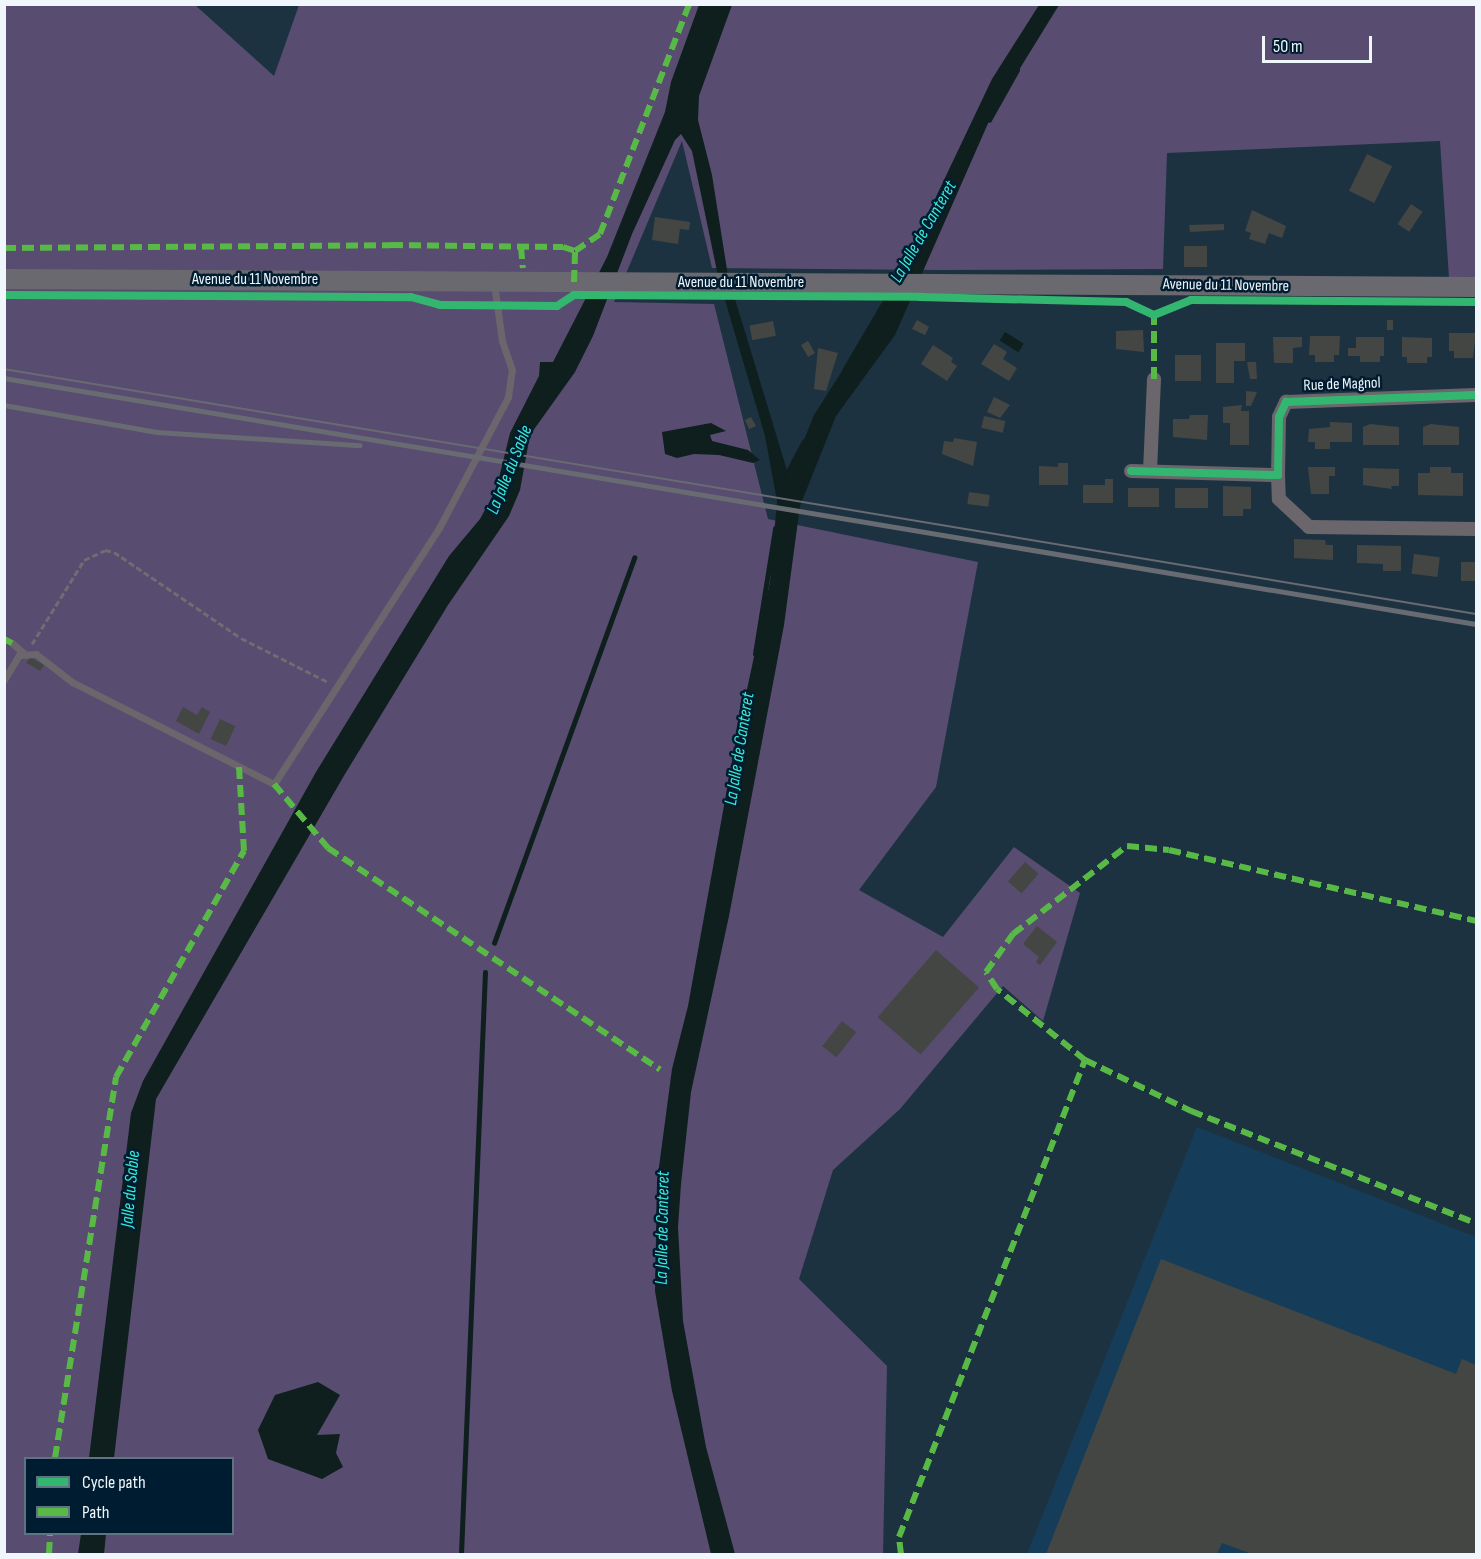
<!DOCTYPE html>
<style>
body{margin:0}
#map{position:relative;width:1481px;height:1559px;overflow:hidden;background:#1d3240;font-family:"Sofia Sans Condensed",sans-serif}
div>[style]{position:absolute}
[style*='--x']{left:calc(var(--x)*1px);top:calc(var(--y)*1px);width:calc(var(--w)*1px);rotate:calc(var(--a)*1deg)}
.built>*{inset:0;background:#153d59}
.green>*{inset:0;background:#584c71}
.water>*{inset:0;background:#0e1f1d;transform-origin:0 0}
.stream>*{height:4.5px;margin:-2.25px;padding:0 2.25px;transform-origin:2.25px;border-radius:2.25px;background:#0e1f1d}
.building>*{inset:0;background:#444643;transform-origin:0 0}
.path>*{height:3px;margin-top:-1.5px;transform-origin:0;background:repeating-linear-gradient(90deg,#6d6d72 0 6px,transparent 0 9px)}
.service>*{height:7px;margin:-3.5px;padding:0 3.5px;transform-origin:3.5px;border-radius:3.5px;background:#6a666c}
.minor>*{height:14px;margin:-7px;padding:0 7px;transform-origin:7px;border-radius:7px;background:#6a666c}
.secondary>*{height:20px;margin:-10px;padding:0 10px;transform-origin:10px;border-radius:10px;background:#6a6970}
.tram>*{height:1.5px;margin:-0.75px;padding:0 0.75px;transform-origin:0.75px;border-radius:0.75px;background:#686b72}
.rail>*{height:4.5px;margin:-2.25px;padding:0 2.25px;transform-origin:2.25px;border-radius:2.25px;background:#686b72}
.quiet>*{height:6px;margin-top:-3px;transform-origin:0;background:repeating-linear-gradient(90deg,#58b947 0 12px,transparent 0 18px)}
.cycleway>*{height:8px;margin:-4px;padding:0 4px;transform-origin:4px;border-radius:4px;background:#33b770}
span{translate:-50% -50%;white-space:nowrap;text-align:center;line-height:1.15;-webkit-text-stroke:5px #001c30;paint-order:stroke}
.street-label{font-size:16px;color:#eff6fc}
.water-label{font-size:18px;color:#39ead5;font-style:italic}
.frame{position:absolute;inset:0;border:6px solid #eff6fc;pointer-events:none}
.legend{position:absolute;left:24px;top:1457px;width:210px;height:78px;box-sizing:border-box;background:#001c30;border:2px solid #607382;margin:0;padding:8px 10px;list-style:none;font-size:18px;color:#eff6fc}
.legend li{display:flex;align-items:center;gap:12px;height:30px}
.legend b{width:30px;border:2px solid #607382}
.scale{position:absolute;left:1262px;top:36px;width:110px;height:27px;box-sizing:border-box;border:3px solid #eff6fc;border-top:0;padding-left:8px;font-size:18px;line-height:21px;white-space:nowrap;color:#eff6fc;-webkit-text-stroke:4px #001c30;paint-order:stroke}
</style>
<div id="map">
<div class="built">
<div style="clip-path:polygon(1197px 1127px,1476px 1237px,1476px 1554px,1027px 1554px)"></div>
</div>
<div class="green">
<div style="clip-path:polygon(evenodd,5px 5px,195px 5px,274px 76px,299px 5px,1476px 5px,1476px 278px,1449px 278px,1440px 141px,1167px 153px,1163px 269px,938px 270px,712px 268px,682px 141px,614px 302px,714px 304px,768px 519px,978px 562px,936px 787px,859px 890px,943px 937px,1014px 847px,1080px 893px,1043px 1021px,1003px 986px,900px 1109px,833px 1170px,799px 1279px,887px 1366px,883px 1554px,5px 1554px,5px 5px,26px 1458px,232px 1458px,232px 1534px,26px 1534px,26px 1458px)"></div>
</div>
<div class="water">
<div style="clip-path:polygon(699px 5px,732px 5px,699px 96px,698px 120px,712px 175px,728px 276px,789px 477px,814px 415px,886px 302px,992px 79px,1039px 5px,1059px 5px,993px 112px,895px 335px,836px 416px,800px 506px,784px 625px,729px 916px,691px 1092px,681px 1184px,678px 1227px,683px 1321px,706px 1447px,735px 1554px,711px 1554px,672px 1391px,655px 1291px,657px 1182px,672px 1069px,688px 1006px,734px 750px,770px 582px,777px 501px,765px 436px,718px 276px,692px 151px,681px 134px,675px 140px,632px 234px,593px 336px,575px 372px,530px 435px,520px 490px,509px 516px,448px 605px,345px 774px,156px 1099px,114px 1458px,89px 1458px,131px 1113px,143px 1081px,316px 772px,449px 556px,480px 519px,496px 490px,510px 433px,539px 376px,540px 362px,553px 362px,607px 257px,665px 112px,671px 82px)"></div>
<div style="left:1005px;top:332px;width:22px;height:10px;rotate:32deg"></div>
<div style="clip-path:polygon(711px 423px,726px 431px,710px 435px,712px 441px,748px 450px,760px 460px,753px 463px,719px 455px,694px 454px,677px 458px,665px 454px,662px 432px)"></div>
<div style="clip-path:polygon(318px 1382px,340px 1395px,317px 1435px,340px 1434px,336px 1453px,343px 1467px,322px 1479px,268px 1459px,258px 1430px,275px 1395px)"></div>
<div style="clip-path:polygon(81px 1534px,106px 1534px,104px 1554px,78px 1554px)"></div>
</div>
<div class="stream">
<div style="--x:989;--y:120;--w:57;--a:-60.8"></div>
<div style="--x:845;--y:369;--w:93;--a:-59.6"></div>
<div style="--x:785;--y:477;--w:40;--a:-62"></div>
<div style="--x:755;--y:654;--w:127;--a:-80.9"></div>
<div style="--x:494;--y:943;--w:410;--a:-70"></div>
<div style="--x:461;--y:1554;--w:582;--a:-87.64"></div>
</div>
<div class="building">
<div style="left:1367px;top:154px;width:28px;height:41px;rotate:26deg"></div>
<div style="left:1411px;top:204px;width:14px;height:24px;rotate:34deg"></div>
<div style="clip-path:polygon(1252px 210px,1286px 226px,1282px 238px,1269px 233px,1265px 244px,1249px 239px,1251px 233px,1245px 231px)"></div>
<div style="clip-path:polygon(655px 217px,690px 222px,689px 230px,680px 229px,678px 244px,652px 240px)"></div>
<div style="clip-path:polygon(1224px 224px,1224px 230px,1190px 232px,1189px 225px)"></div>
<div style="left:1207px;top:246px;width:21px;height:23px;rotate:90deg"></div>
<div style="clip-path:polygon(917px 320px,929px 327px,925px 335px,912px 329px)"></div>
<div style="left:1387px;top:320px;width:6px;height:10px"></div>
<div style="left:773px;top:321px;width:15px;height:24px;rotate:79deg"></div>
<div style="clip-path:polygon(1143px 330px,1144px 352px,1116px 349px,1116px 331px)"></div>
<div style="clip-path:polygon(1449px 333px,1476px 333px,1473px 358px,1454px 358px,1454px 351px,1449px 351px)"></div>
<div style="clip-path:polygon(1310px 336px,1340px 336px,1339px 355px,1334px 355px,1334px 362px,1315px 362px,1315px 355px,1309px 355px)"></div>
<div style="clip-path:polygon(1273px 337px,1302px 337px,1302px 347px,1293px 348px,1293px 363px,1274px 363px)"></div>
<div style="clip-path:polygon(1356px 337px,1384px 337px,1384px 356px,1380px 356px,1380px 362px,1360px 362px,1360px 356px,1348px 356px,1348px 348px,1356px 348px)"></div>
<div style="clip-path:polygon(1402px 337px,1432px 338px,1432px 357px,1427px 357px,1427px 363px,1407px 363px,1407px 357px,1402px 357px)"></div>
<div style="left:808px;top:341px;width:14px;height:8px;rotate:60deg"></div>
<div style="clip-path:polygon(1216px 343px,1245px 343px,1245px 361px,1234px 361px,1234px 383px,1216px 383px)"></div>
<div style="clip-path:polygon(994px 344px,1007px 352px,1003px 359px,1017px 368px,1009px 381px,981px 364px)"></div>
<div style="clip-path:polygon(933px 345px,953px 358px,951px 362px,957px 366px,947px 381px,921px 364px)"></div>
<div style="clip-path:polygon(818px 348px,838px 353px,826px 391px,814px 389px)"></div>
<div style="left:1175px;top:355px;width:26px;height:26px"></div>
<div style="clip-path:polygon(1247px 362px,1256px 362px,1257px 379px,1250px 379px)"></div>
<div style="clip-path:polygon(1246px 391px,1257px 392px,1251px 406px,1246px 406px)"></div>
<div style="clip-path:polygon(994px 397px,1010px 405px,1000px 418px,987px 412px)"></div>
<div style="clip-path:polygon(1242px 405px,1241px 411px,1249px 411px,1249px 445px,1230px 445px,1230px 423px,1223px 423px,1223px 407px)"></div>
<div style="clip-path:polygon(1190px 415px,1208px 415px,1207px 440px,1173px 437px,1173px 419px,1189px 419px)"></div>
<div style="left:984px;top:416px;width:22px;height:12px;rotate:13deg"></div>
<div style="clip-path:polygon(751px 417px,756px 426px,749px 429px,745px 420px)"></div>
<div style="clip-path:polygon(1330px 422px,1352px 423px,1352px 442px,1330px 442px,1330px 449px,1315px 449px,1315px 442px,1308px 442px,1309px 429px,1330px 427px)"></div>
<div style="clip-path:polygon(1370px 424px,1399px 427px,1399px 445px,1363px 445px,1363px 427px)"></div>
<div style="clip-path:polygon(1431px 424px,1459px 427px,1459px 445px,1423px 445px,1423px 427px)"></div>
<div style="clip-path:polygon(954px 438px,977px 442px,973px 466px,942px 454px,944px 441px,953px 442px)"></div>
<div style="clip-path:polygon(1058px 463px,1068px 463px,1068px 485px,1039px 485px,1039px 466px,1058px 467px)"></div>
<div style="clip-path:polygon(1308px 467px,1335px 467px,1335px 476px,1329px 476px,1329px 494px,1311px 494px)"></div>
<div style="clip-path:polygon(1430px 467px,1451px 467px,1451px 473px,1463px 473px,1463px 496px,1418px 495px,1418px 473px,1430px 473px)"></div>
<div style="clip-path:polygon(1363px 468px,1399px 469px,1399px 486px,1391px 486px,1392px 489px,1363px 485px)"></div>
<div style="clip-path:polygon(1105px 479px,1113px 479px,1113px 503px,1083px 503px,1083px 485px,1105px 485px)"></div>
<div style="clip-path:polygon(1223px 486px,1251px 487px,1251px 509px,1243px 509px,1243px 516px,1223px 516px)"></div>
<div style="left:1128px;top:488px;width:31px;height:19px"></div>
<div style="left:1175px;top:488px;width:33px;height:20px"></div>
<div style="left:969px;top:492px;width:21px;height:12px;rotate:8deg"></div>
<div style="clip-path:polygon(1294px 539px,1325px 540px,1326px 545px,1333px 545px,1333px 560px,1294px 558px)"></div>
<div style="clip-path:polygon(1357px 545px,1401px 546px,1401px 571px,1383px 571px,1383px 564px,1357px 563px)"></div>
<div style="left:1414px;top:554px;width:26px;height:20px;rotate:7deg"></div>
<div style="left:1461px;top:562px;width:15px;height:19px"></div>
<div style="left:30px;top:657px;width:16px;height:7px;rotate:30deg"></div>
<div style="clip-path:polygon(183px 707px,197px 715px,202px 707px,210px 712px,199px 734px,176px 721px)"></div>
<div style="left:220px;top:719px;width:17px;height:22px;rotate:25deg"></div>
<div style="left:1025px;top:862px;width:18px;height:26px;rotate:41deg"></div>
<div style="clip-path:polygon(1037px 926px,1057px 942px,1040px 965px,1036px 962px,1039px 957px,1023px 944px)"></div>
<div style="left:936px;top:950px;width:57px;height:89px;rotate:41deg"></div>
<div style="left:842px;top:1021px;width:18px;height:32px;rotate:38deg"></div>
<div style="clip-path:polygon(1161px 1259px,1456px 1374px,1462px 1359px,1476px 1365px,1476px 1554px,1252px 1554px,1222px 1543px,1217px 1554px,1046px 1554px)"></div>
</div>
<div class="path">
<div style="--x:32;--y:644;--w:99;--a:-58.2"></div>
<div style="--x:84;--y:560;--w:23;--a:-25"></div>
<div style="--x:105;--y:550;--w:9;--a:13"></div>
<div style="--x:114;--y:552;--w:153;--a:34.1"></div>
<div style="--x:241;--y:638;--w:97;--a:26.8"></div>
</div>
<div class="service">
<div style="--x:12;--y:643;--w:18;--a:41"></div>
<div style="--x:4;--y:680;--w:29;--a:-59"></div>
<div style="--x:19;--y:655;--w:17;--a:-3"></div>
<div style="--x:36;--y:654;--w:46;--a:37.9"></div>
<div style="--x:72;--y:682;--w:226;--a:26.8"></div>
<div style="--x:274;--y:784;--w:305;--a:-57.2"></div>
<div style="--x:439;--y:528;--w:148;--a:-62.2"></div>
<div style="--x:508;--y:397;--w:27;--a:-82"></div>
<div style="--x:512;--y:370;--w:31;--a:-109"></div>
<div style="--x:502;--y:341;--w:59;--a:-97.9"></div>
</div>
<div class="minor">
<div style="--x:1131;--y:471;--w:147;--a:1.6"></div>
<div style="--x:1278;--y:475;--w:58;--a:-89"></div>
<div style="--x:1279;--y:417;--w:17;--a:-65"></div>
<div style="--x:1286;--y:402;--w:190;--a:-2.1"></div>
<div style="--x:1150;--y:471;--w:92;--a:-87.5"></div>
<div style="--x:1278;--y:475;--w:24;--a:88"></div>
<div style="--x:1279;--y:499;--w:41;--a:43"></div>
<div style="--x:1309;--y:527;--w:167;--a:0.7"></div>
</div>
<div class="secondary">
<div style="--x:4;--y:279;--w:1472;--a:0.31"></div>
</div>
<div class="tram">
<div style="--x:4;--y:369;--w:1492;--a:9.45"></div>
</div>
<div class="rail">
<div style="--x:4;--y:378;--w:1492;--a:9.49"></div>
<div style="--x:4;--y:405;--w:155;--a:10"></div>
<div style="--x:157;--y:432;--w:203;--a:3.7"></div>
</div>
<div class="quiet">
<div style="--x:521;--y:247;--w:21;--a:85"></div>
<div style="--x:4;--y:248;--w:387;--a:-0.4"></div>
<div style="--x:391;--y:245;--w:172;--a:0.7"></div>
<div style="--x:563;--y:247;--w:13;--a:18"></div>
<div style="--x:574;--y:282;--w:31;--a:-88"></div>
<div style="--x:575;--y:251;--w:30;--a:-34"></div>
<div style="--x:600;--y:234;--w:247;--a:-68.8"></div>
<div style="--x:1154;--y:379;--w:64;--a:-90"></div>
<div style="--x:4;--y:639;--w:9;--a:27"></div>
<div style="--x:274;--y:784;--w:84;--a:49.8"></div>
<div style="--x:328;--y:848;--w:399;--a:33.7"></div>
<div style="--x:1085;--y:1060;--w:118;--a:25.7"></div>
<div style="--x:1191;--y:1111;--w:306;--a:21.5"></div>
<div style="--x:55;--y:1458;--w:386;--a:-80.9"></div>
<div style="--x:116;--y:1077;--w:260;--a:-60.5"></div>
<div style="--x:244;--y:851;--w:84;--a:-93.4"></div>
<div style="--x:49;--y:1554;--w:20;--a:-87"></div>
<div style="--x:901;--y:1554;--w:17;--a:-97"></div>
<div style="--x:899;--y:1537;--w:512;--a:-68.7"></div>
<div style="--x:1085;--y:1060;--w:113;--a:-141.1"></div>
<div style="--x:997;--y:989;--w:20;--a:-123"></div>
<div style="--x:986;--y:972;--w:47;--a:-54.6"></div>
<div style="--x:1013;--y:934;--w:144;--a:-37.7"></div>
<div style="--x:1127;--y:846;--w:42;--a:5.4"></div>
<div style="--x:1169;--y:850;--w:315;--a:13"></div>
</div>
<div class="cycleway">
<div style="--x:4;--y:295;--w:407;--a:0.3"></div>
<div style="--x:411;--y:297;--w:30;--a:15"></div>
<div style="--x:440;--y:305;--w:117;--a:0.5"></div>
<div style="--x:557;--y:306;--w:20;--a:-33"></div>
<div style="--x:574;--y:295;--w:346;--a:0.3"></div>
<div style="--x:920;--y:297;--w:206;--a:1.4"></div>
<div style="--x:1126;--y:302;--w:31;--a:25"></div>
<div style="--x:1154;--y:315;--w:40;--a:-22"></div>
<div style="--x:1191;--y:300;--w:285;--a:0.4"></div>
<div style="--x:1131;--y:471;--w:147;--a:1.6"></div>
<div style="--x:1278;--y:475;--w:58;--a:-89"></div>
<div style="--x:1279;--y:417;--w:17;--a:-65"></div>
<div style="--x:1286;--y:402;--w:190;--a:-2.1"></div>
</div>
<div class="street-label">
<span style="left:255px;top:280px">Avenue du 11 Novembre</span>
<span style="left:741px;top:283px">Avenue du 11 Novembre</span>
<span style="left:1226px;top:286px;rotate:1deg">Avenue du 11 Novembre</span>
<span style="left:1342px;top:385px;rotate:-2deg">Rue de Magnol</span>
</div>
<div class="water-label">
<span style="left:924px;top:232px;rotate:-60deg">La Jalle de Canteret</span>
<span style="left:510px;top:470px;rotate:-68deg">La Jalle du Sable</span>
<span style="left:740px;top:749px;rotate:-81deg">La Jalle de Canteret</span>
<span style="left:131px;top:1189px;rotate:-85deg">Jalle du Sable</span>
<span style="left:663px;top:1228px;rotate:-89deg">La Jalle de Canteret</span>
</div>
<div class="frame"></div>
<ul class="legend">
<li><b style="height:8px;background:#33b770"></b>Cycle path</li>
<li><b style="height:8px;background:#58b947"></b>Path</li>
</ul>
<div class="scale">50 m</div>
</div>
